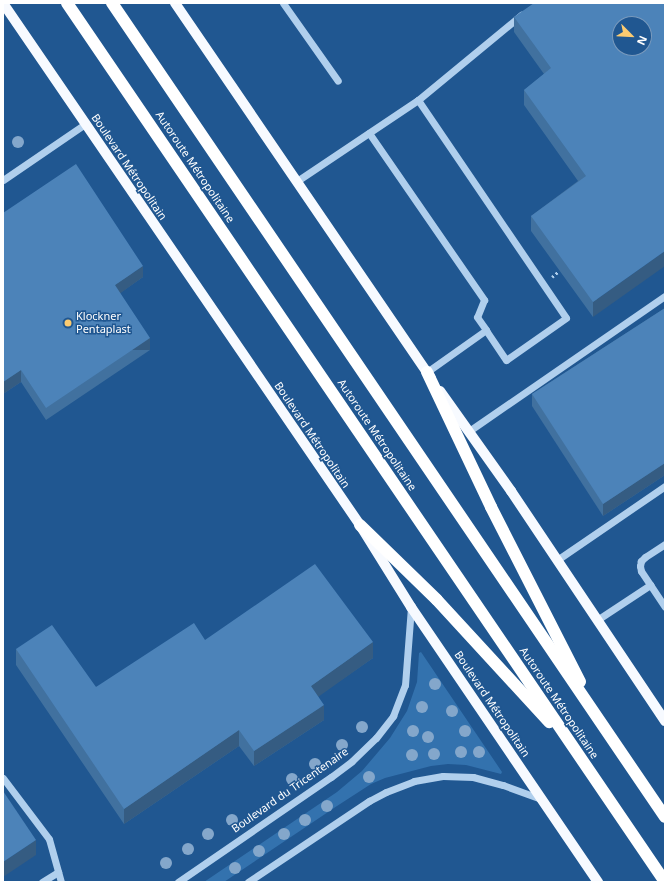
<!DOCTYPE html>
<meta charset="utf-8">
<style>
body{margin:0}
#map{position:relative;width:668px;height:885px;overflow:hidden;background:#205791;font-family:"Noto Sans",sans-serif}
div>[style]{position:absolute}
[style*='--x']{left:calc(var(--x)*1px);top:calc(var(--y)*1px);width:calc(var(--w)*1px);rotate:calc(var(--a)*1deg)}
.green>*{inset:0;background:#3372ae}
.path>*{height:2.5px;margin-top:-1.25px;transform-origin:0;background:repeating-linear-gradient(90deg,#b0cfed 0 2px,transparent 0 5px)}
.minor>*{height:7px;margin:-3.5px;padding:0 3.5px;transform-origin:3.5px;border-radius:3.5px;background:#b0cfed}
.major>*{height:10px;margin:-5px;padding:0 5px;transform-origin:5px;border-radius:5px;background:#f7faff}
.highway>*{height:12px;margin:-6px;padding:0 6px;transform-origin:6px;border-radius:6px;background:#fff}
.trees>*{width:12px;height:12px;margin:-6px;border-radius:50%;background:#84a7cb}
.wall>*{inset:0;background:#41719f}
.shaded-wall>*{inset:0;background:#355c82;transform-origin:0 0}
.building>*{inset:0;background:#4c83b9}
.dots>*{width:11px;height:11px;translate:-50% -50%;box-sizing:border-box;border:2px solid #205791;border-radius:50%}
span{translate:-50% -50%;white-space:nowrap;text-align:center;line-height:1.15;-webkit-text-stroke:3px #205791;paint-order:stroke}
.street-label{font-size:11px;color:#fff}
.poi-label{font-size:11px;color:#fff}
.left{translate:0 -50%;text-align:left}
.frame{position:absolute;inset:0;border:4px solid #fff;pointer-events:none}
.north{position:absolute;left:612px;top:16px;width:40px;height:40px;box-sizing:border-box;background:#205791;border:1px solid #799abd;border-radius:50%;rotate:114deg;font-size:11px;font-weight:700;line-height:16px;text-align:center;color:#fff}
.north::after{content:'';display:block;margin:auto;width:14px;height:18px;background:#fbcb71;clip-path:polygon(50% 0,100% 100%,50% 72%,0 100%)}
</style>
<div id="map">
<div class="green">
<div style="clip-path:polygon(421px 652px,502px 772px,501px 774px,466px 765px,448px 764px,431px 766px,385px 778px,371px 784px,337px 806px,224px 882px,204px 882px,337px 792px,362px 771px,390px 738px,407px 711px,417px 682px,419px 653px)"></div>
</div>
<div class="path">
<div style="--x:552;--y:277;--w:9;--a:-41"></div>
</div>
<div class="minor">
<div style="--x:283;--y:3;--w:95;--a:54.8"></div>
<div style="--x:418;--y:100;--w:134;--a:-39.5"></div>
<div style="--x:369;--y:133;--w:203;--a:55.4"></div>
<div style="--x:484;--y:300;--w:18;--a:112"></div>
<div style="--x:477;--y:317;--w:16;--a:55"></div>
<div style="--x:3;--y:180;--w:99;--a:-34.3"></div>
<div style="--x:297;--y:181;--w:146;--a:-33.8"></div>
<div style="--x:418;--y:100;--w:263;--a:55.8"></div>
<div style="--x:566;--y:318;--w:73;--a:145"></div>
<div style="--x:506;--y:360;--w:36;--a:-124"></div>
<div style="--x:486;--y:330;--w:72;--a:144.6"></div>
<div style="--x:469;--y:431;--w:238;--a:-34.6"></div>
<div style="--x:665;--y:544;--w:24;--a:147"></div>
<div style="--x:645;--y:557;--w:6;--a:135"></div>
<div style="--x:641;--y:561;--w:5;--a:101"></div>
<div style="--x:640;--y:566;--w:5;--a:79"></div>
<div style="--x:641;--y:571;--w:43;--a:56.3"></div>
<div style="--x:557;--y:560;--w:131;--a:-34.4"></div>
<div style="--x:597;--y:620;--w:64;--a:-33.4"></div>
<div style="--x:3;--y:778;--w:76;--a:53"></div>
<div style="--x:49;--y:839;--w:45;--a:74.4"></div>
<div style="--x:42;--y:882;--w:19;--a:-32"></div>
<div style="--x:178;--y:882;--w:186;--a:-34.5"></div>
<div style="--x:331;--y:777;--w:26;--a:-37"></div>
<div style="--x:352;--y:761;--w:33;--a:-44"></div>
<div style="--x:376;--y:738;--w:28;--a:-52"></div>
<div style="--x:393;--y:716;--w:33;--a:-69"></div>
<div style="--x:405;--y:685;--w:78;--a:-85.6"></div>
<div style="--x:248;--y:882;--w:146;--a:-33.8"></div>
<div style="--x:369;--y:801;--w:19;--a:-28"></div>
<div style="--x:386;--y:792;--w:30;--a:-21"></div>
<div style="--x:414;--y:781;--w:29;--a:-10"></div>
<div style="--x:443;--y:776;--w:30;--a:2"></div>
<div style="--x:473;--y:777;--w:31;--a:15"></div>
<div style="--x:503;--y:785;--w:40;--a:20.2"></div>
</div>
<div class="major">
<div style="--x:3;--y:3;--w:632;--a:55.63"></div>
<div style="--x:360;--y:525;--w:97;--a:58.1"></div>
<div style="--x:411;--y:607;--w:333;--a:55.8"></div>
<div style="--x:175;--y:3;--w:454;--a:55.7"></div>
<div style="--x:440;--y:391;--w:123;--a:54.6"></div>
<div style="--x:511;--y:491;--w:277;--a:56.2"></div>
</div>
<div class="highway">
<div style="--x:67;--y:3;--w:1063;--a:55.77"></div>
<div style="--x:112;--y:3;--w:984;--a:55.81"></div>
<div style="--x:427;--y:372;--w:149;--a:64.6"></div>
<div style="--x:491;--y:507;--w:196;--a:63"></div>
<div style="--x:360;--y:525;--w:107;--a:44.2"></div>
<div style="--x:437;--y:600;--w:166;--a:47.4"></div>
</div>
<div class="trees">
<div style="left:18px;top:142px"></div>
<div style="left:435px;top:684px"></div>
<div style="left:422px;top:707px"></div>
<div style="left:452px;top:711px"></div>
<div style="left:362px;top:727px"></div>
<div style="left:413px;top:731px"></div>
<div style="left:465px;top:731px"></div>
<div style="left:428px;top:737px"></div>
<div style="left:342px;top:745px"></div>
<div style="left:461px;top:752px"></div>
<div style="left:479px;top:752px"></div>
<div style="left:434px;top:754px"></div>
<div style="left:412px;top:755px"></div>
<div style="left:315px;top:764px"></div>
<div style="left:369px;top:777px"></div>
<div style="left:292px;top:779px"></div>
<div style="left:327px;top:806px"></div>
<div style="left:232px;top:820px"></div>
<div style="left:305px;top:820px"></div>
<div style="left:208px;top:834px"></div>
<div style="left:284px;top:834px"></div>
<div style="left:188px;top:849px"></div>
<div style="left:259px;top:851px"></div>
<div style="left:166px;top:863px"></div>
<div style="left:235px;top:868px"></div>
</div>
<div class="wall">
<div style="clip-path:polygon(665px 3px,593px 317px,531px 231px,531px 216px,578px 181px,524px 105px,524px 90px,544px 74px,514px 32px,514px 17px)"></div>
<div style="clip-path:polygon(3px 213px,143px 277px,120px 293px,150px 350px,46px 420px,21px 382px,3px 394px)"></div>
<div style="clip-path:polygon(665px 308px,665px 475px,603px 516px,532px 406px,532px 394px)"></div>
<div style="clip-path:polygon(205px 640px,373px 658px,318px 696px,324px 720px,254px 766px,239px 746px,124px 824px,16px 665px,16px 649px,96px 687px)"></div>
</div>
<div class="shaded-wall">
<div style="clip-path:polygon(665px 251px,665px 266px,593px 317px,593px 302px)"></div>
<div style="clip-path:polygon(143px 266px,143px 277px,115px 297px,115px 285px)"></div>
<div style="left:150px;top:338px;width:12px;height:125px;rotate:90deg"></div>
<div style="clip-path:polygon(21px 370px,21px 382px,3px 394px,3px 382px)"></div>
<div style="clip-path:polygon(665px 463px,665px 475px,603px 516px,603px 504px)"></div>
<div style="clip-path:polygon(373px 642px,373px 658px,311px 702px,311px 686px)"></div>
<div style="clip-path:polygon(324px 705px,324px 720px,254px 766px,254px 751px)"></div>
<div style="clip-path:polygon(239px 730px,239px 746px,124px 824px,124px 809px)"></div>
<div style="clip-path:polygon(36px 840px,36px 855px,3px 877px,3px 862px)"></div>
</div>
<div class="building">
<div style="clip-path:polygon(evenodd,534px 3px,665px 3px,665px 251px,593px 302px,531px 216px,586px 176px,524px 90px,551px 68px,514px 17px,534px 3px,620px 24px,644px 24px,644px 48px,620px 48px,620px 24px)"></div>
<div style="clip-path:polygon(76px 164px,143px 266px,115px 285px,150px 338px,46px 408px,21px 370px,3px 382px,3px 213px)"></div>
<div style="clip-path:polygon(665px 308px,665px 463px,603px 504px,532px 394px)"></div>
<div style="clip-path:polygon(315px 564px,373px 642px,311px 686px,324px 705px,254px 751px,239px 730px,124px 809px,16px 649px,52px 625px,96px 687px,194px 623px,205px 640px)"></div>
<div style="clip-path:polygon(3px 791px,36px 840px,3px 862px)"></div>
</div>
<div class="dots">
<div style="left:68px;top:323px;background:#fbcb71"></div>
</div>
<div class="street-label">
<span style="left:129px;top:167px;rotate:56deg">Boulevard Métropolitain</span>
<span style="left:195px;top:167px;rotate:56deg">Autoroute Métropolitaine</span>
<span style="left:312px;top:435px;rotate:56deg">Boulevard Métropolitain</span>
<span style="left:377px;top:435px;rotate:56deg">Autoroute Métropolitaine</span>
<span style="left:559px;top:703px;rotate:56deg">Autoroute Métropolitaine</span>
<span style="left:492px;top:704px;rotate:56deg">Boulevard Métropolitain</span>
<span style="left:290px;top:790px;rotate:-35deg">Boulevard du Tricentenaire</span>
</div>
<div class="poi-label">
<span class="left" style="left:76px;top:323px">Klockner<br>Pentaplast</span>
</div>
<div class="frame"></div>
<div class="north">N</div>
</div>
